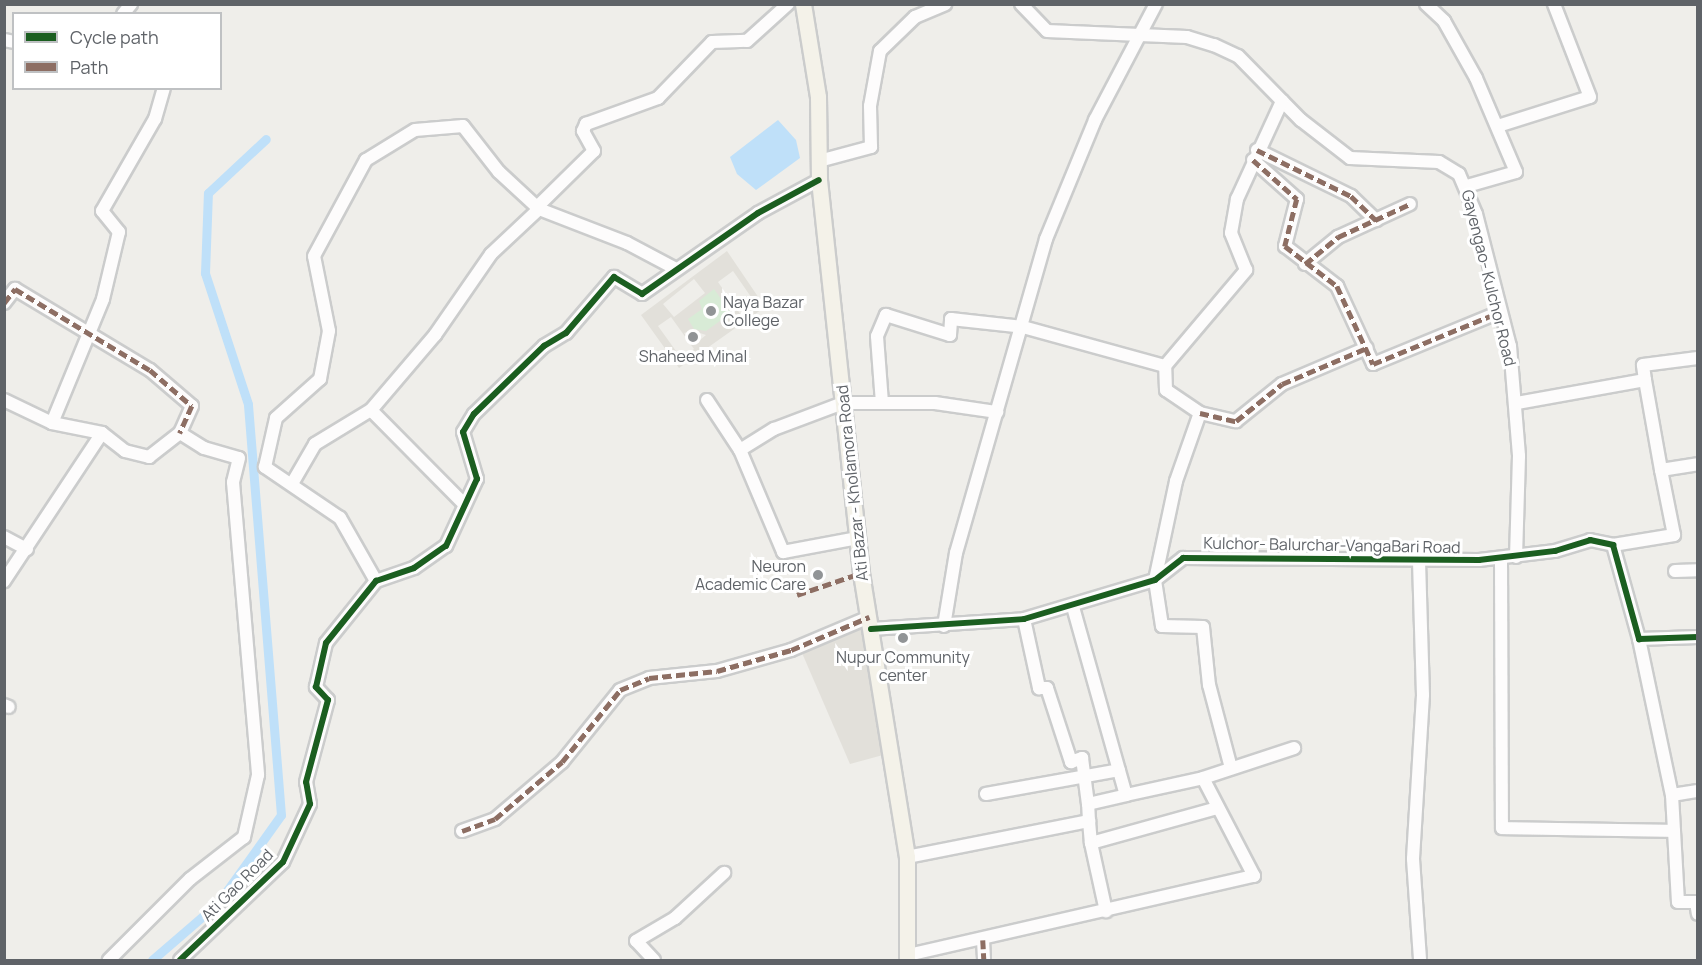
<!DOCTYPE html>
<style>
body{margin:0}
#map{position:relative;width:1702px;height:965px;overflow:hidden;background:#efeeea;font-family:Manrope,sans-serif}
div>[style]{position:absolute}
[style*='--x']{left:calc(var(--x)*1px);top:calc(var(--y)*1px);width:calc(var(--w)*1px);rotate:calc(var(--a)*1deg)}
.education>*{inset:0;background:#e2e0da}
.green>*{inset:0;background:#d8ebd6}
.water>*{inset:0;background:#bfe0f9}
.canal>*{height:9px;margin:-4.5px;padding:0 4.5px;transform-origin:4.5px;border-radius:4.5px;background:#bfe0f9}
.roads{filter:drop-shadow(2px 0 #cbcccc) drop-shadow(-2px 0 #cbcccc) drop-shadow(0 2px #cbcccc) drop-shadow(0 -2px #cbcccc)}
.minor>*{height:12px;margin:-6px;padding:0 6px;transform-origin:6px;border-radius:6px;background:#fdfcfc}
.major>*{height:15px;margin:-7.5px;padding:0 7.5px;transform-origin:7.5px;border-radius:7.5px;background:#f4f2e9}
.quiet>*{height:4.5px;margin-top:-2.25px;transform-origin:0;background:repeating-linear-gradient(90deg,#8d6e63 0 9px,transparent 0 13.5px)}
.cycleway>*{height:6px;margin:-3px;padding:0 3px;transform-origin:3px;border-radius:3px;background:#1b5e20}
.dots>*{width:16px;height:16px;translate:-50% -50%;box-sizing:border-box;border:3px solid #fff;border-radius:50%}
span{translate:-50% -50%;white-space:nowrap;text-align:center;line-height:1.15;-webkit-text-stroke:6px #fff;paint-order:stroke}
.street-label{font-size:16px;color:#5f6368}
.poi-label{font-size:16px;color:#5f6368}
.left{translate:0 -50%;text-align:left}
.right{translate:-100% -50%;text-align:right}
.frame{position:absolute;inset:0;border:6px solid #5f6368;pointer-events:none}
.legend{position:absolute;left:12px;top:12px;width:210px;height:78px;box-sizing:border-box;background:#fff;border:2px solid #bfc1c3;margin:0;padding:8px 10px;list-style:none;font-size:18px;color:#5f6368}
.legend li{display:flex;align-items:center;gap:12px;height:30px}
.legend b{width:30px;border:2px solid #bfc1c3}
</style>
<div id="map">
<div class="education">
<div style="clip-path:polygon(evenodd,727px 251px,765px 307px,679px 368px,641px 315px,727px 251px,733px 271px,758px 307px,743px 318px,718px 282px,733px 271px,727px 251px,694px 279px,705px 293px,674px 317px,663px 304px,694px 279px,727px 251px,671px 317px,694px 349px,681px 358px,658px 326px,671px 317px,727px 251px,692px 331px,700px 333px,706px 335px,695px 344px,684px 333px,692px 331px)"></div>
<div style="clip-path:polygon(869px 617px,894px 752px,850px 764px,799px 646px)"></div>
</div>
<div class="green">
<div style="clip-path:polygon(714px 289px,731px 313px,706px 331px,694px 329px,688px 319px,702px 309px,699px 301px)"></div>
</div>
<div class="water">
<div style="clip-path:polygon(778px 120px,796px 140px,800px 158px,756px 190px,737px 174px,730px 157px)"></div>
</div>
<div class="canal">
<div style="--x:152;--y:960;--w:87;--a:-40.8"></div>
<div style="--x:218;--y:903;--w:108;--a:-54.4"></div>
<div style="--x:281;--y:815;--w:412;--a:-94.6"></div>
<div style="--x:248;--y:404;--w:138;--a:-108.2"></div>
<div style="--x:205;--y:273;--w:80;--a:-87.9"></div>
<div style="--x:208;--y:193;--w:79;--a:-43"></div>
</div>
<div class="roads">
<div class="minor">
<div style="--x:1021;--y:4;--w:37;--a:46"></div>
<div style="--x:1047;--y:31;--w:140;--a:2.5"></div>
<div style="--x:1187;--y:37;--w:28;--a:17"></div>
<div style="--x:1214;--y:45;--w:26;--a:25"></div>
<div style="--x:1238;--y:56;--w:90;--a:45.5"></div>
<div style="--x:1301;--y:120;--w:62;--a:37.8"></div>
<div style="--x:1350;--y:158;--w:89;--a:2.6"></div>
<div style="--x:1439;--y:162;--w:23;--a:31"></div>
<div style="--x:1459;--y:174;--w:43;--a:67"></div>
<div style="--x:1476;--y:214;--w:136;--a:75.6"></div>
<div style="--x:1510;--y:346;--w:110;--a:85.3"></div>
<div style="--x:1519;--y:456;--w:101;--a:91.7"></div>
<div style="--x:1426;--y:4;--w:25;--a:43"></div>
<div style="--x:1444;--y:21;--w:65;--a:60.7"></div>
<div style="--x:1476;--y:78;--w:102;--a:66.9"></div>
<div style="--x:1516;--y:172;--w:51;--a:164.1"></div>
<div style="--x:123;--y:14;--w:13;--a:-51"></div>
<div style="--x:4;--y:40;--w:10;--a:11"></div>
<div style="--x:1501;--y:125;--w:93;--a:-17.5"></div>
<div style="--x:1590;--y:97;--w:100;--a:-111.2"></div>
<div style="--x:1257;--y:150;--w:105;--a:26.1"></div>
<div style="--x:1351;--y:196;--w:35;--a:44"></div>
<div style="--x:1253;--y:160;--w:59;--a:41.6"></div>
<div style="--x:1297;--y:199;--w:49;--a:104.3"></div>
<div style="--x:1285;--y:246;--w:66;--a:37.6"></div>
<div style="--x:1337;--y:286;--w:86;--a:65.2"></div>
<div style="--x:1373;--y:364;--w:137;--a:-22.3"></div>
<div style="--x:819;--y:161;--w:54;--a:-15.1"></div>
<div style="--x:871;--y:147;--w:41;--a:-91.4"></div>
<div style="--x:870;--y:106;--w:56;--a:-79.7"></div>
<div style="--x:880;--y:51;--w:49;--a:-44.2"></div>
<div style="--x:915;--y:17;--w:33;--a:-23"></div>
<div style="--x:539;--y:205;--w:77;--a:-44.5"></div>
<div style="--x:594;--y:151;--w:23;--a:-119"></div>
<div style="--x:583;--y:131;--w:8;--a:-67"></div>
<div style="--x:586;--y:124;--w:77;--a:-19.9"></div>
<div style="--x:658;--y:98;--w:78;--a:-46"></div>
<div style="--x:712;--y:42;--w:35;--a:-2"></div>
<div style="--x:747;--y:41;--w:55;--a:-42.1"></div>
<div style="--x:1305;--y:264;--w:43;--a:-39.3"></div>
<div style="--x:1338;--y:237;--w:79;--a:-24.6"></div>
<div style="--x:4;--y:303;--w:18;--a:-52"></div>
<div style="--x:15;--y:289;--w:157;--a:31"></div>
<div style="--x:150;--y:370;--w:55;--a:40.6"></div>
<div style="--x:192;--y:406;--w:30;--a:114"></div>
<div style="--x:1645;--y:380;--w:15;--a:-98"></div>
<div style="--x:1643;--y:365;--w:55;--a:-7.3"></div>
<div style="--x:4;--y:400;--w:53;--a:25.6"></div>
<div style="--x:52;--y:423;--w:51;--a:11.3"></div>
<div style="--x:102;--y:433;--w:178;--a:123.5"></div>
<div style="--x:707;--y:400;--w:60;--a:56.6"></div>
<div style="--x:740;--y:450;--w:111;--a:67.1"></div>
<div style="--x:783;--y:552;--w:76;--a:-10.6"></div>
<div style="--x:882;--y:403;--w:67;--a:-94.3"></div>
<div style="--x:877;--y:336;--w:23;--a:-67"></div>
<div style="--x:886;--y:315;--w:67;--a:17.4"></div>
<div style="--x:950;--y:335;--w:16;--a:-86"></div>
<div style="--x:951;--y:319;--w:72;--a:6.3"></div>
<div style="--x:1023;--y:327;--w:147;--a:15.4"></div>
<div style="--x:1517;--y:403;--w:130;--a:-10.2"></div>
<div style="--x:1645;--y:380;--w:91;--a:79.9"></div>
<div style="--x:1200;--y:413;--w:37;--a:13"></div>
<div style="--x:1236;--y:421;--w:59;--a:-38.8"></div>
<div style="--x:1282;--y:384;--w:92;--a:-23"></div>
<div style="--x:52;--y:423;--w:134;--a:-67.6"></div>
<div style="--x:103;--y:299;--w:69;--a:-76.6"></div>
<div style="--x:119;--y:232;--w:27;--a:-129"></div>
<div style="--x:102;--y:211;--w:106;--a:-60.1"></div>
<div style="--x:155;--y:119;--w:32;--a:-74"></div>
<div style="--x:102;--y:433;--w:29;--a:38"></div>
<div style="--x:125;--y:451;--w:25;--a:14"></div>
<div style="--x:149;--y:457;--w:39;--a:-38"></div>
<div style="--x:180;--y:433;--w:28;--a:32"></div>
<div style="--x:204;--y:448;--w:36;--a:16"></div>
<div style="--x:239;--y:458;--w:25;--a:104"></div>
<div style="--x:233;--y:482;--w:294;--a:85.1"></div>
<div style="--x:258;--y:775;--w:64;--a:102.7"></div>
<div style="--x:244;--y:837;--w:68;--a:142.1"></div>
<div style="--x:190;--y:879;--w:115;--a:135"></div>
<div style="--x:740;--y:450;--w:40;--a:-32"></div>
<div style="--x:774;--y:429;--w:74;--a:-20.6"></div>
<div style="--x:843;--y:403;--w:92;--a:0"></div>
<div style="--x:935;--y:403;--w:63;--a:8.3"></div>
<div style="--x:293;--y:482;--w:44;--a:-59.9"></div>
<div style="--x:315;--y:444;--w:66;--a:-31.3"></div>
<div style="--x:464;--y:504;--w:132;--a:-134.7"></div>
<div style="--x:371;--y:410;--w:99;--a:-49.5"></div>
<div style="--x:435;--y:335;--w:98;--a:-55.3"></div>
<div style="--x:491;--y:254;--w:66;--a:-43.2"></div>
<div style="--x:4;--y:537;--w:26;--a:28"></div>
<div style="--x:1613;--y:545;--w:62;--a:-9.3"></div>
<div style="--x:1674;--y:535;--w:66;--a:-101.3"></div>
<div style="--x:1661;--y:470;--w:37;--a:-9"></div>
<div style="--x:1501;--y:558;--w:270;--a:89.8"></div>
<div style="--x:1502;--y:828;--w:172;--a:1"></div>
<div style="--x:1419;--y:561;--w:134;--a:88.3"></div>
<div style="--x:1423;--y:695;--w:164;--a:93.5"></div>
<div style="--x:1413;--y:859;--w:101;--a:86"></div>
<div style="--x:1675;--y:571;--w:23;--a:-2"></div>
<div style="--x:376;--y:581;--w:73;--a:-119.7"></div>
<div style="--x:340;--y:518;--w:91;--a:-145.8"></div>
<div style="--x:265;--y:467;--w:50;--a:-77.3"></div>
<div style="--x:276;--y:418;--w:59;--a:-41.6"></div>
<div style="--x:320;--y:379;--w:49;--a:-79.4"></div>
<div style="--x:329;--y:331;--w:76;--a:-101.3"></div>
<div style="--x:314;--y:256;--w:109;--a:-61.6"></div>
<div style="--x:366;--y:160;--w:57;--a:-31.5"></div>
<div style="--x:415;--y:130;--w:48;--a:-4.8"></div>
<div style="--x:463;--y:126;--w:58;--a:52"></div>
<div style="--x:499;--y:172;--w:54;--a:42.8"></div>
<div style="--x:539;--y:209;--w:94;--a:21.1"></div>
<div style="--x:627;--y:243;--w:55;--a:28"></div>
<div style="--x:1073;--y:607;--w:195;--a:74.3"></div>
<div style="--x:1126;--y:795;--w:79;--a:-12.4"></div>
<div style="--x:1024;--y:619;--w:71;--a:77.7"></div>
<div style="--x:1039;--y:688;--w:8;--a:0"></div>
<div style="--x:1047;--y:688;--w:78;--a:72"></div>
<div style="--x:1071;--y:762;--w:12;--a:-20"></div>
<div style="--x:1082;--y:758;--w:46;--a:82.6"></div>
<div style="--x:944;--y:626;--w:74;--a:-80.7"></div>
<div style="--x:956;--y:553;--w:327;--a:-74"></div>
<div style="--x:1046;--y:239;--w:129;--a:-67.6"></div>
<div style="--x:1095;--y:120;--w:131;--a:-62.3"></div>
<div style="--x:871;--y:629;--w:153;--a:-3.7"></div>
<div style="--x:1024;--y:619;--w:137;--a:-16.6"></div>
<div style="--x:1155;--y:580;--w:36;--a:-38"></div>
<div style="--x:1183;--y:558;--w:296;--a:0.4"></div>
<div style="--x:1479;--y:560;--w:77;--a:-6.8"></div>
<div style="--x:1555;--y:551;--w:37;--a:-17"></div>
<div style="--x:1590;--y:540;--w:24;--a:12"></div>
<div style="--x:1613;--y:545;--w:98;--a:74.5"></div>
<div style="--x:1639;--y:639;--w:59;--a:-1.9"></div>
<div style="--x:1639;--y:639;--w:159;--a:78.1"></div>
<div style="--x:1672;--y:795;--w:26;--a:-9"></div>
<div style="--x:4;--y:705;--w:5;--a:22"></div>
<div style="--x:1231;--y:768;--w:86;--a:-104.8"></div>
<div style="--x:1209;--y:685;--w:58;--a:-95.9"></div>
<div style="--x:1203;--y:627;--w:41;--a:-178.6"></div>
<div style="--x:1162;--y:626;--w:47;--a:-98.7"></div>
<div style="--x:1155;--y:580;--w:101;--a:-78"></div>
<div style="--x:1176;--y:481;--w:72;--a:-70.6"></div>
<div style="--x:1200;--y:413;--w:41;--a:-145.9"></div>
<div style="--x:1166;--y:390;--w:24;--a:-92"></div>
<div style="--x:1165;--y:366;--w:126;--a:-49.8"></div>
<div style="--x:1246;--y:270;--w:40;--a:-112"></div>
<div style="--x:1231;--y:233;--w:35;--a:-80"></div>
<div style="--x:1237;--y:199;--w:108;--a:-65.3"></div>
<div style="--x:986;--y:794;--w:135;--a:-10.2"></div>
<div style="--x:1672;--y:795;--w:107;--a:86.8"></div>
<div style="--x:1678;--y:902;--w:18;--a:0"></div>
<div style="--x:1696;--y:902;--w:12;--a:81"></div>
<div style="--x:1089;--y:821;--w:22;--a:85"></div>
<div style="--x:1091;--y:843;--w:131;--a:-15.5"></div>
<div style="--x:462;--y:831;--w:35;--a:-20"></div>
<div style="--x:495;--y:819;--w:88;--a:-40.4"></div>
<div style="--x:562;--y:762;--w:92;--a:-51.1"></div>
<div style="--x:620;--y:690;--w:31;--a:-22"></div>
<div style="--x:649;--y:678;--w:68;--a:-5.9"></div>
<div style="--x:717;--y:671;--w:77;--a:-15.8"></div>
<div style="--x:791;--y:650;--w:85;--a:-22.9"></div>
<div style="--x:1091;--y:843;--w:70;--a:77.6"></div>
<div style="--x:907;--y:857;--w:186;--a:-11.2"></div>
<div style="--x:1089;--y:821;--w:17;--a:-93"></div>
<div style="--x:1088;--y:804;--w:39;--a:-13"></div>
<div style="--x:983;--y:940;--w:20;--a:87"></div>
<div style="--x:908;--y:955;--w:355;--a:-12.9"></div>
<div style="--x:1254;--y:876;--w:110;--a:-117.5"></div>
<div style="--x:1203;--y:778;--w:96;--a:-18.2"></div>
<div style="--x:180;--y:960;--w:142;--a:-43.6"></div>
<div style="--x:283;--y:862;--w:64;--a:-65"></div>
<div style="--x:310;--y:804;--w:22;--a:-100"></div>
<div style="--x:306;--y:782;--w:85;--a:-75"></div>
<div style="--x:328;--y:700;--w:18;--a:-133"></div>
<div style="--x:316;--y:687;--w:45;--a:-77.2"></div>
<div style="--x:326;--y:643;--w:80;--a:-51.1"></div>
<div style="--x:376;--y:581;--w:40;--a:-18.9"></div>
<div style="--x:414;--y:568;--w:39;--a:-35"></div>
<div style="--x:446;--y:546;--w:74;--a:-65.2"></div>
<div style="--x:477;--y:479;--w:49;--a:-106.6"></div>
<div style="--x:463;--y:432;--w:21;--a:-59"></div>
<div style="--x:474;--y:414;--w:98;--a:-44.2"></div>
<div style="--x:544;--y:346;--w:26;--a:-31"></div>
<div style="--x:566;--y:333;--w:74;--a:-49.4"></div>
<div style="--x:614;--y:277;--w:33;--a:31"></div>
<div style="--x:642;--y:294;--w:141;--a:-34.9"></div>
<div style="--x:758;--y:213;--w:69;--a:-28.4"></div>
<div style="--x:654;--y:960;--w:26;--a:-133"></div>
<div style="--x:636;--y:941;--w:45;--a:-30.5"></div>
<div style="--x:675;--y:918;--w:67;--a:-42.6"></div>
</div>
<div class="major">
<div style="--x:803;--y:4;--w:94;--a:80.8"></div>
<div style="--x:818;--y:97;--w:83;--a:89.3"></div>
<div style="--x:819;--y:180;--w:395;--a:83.9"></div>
<div style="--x:861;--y:573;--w:288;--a:80.8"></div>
<div style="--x:907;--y:857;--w:103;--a:90"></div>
</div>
</div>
<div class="quiet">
<div style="--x:1257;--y:150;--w:105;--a:26.1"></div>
<div style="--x:1351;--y:196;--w:35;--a:44"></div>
<div style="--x:1253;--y:160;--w:59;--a:41.6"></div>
<div style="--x:1297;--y:199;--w:49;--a:104.3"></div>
<div style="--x:1285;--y:246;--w:66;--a:37.6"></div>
<div style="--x:1337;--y:286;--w:86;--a:65.2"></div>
<div style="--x:1373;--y:364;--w:137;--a:-22.3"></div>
<div style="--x:1305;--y:264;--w:43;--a:-39.3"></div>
<div style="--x:1338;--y:237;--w:79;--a:-24.6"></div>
<div style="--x:4;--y:303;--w:18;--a:-52"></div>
<div style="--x:15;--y:289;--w:157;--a:31"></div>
<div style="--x:150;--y:370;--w:55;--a:40.6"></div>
<div style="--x:192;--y:406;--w:30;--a:114"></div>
<div style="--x:1200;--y:413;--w:37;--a:13"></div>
<div style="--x:1236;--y:421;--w:59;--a:-38.8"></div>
<div style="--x:1282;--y:384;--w:92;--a:-23"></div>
<div style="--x:797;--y:595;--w:68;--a:-19"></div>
<div style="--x:462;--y:831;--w:35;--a:-20"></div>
<div style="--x:495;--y:819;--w:88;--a:-40.4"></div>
<div style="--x:562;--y:762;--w:92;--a:-51.1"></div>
<div style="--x:620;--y:690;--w:31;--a:-22"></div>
<div style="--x:649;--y:678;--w:68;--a:-5.9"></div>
<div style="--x:717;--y:671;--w:77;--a:-15.8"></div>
<div style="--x:791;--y:650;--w:85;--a:-22.9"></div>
<div style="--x:983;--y:940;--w:20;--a:87"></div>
</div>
<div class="cycleway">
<div style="--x:871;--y:629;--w:153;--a:-3.7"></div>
<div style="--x:1024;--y:619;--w:137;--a:-16.6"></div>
<div style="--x:1155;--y:580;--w:36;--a:-38"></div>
<div style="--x:1183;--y:558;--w:296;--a:0.4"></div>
<div style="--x:1479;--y:560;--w:77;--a:-6.8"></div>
<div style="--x:1555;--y:551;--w:37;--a:-17"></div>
<div style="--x:1590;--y:540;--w:24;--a:12"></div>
<div style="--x:1613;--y:545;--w:98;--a:74.5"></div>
<div style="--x:1639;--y:639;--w:59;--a:-1.9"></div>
<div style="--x:180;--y:960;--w:142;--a:-43.6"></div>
<div style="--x:283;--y:862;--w:64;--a:-65"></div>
<div style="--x:310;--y:804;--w:22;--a:-100"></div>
<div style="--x:306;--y:782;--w:85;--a:-75"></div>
<div style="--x:328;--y:700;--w:18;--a:-133"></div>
<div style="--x:316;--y:687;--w:45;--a:-77.2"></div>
<div style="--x:326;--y:643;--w:80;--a:-51.1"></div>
<div style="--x:376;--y:581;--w:40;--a:-18.9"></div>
<div style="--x:414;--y:568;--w:39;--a:-35"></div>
<div style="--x:446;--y:546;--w:74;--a:-65.2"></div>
<div style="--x:477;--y:479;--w:49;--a:-106.6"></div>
<div style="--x:463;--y:432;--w:21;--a:-59"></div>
<div style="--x:474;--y:414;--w:98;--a:-44.2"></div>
<div style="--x:544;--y:346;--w:26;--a:-31"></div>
<div style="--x:566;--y:333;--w:74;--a:-49.4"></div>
<div style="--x:614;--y:277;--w:33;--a:31"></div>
<div style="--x:642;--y:294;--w:141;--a:-34.9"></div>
<div style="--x:758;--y:213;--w:69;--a:-28.4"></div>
</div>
<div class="dots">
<div style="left:711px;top:311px;background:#919496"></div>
<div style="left:693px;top:337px;background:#919496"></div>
<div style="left:818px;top:575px;background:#919496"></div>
<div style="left:903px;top:638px;background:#919496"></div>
</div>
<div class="street-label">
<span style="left:1489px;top:278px;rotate:76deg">Gayengao- Kulchor Road</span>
<span style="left:852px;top:483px;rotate:-96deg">Ati Bazar - Kholamora Road</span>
<span style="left:1332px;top:545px;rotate:1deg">Kulchor- Balurchar-VangaBari Road</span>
<span style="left:237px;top:885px;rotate:-45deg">Ati Gao Road</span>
</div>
<div class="poi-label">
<span class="left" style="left:723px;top:311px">Naya Bazar<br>College</span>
<span style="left:693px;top:356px">Shaheed Minal</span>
<span class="right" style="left:806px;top:575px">Neuron<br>Academic Care</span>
<span style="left:903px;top:666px">Nupur Community<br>center</span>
</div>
<div class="frame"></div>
<ul class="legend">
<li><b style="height:8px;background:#1b5e20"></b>Cycle path</li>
<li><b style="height:8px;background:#8d6e63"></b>Path</li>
</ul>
</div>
